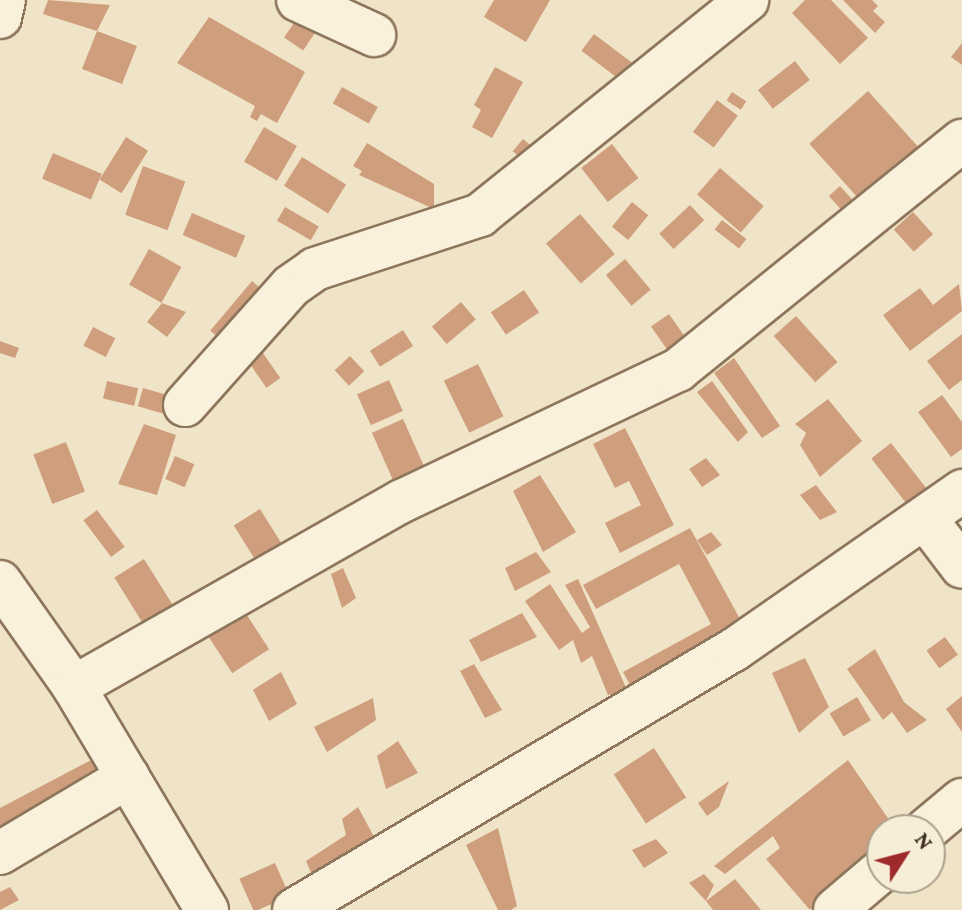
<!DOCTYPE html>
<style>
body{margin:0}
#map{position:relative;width:962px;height:910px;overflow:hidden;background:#f0e4c8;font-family:"Crimson Pro",serif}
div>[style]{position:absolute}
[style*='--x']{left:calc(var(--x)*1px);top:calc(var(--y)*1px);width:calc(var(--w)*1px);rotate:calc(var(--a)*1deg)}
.building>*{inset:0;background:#cf9f7d;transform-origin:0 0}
.roads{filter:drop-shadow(2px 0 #8d765c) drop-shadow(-2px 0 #8d765c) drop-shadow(0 2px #8d765c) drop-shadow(0 -2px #8d765c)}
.minor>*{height:42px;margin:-21px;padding:0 21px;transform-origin:21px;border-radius:21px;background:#faf1dc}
span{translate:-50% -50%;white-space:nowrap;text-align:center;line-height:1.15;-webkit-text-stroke:8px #f7eed8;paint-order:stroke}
.north{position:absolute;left:866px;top:814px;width:80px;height:80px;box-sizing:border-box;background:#f7eed8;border:2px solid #ada18e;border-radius:50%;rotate:54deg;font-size:22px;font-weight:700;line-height:32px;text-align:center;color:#3d2e20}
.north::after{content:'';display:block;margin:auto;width:28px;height:36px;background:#9e2a2b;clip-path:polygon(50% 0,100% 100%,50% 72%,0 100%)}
</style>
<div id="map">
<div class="building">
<div style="clip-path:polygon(48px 0,110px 5px,97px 31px,137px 46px,122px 84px,82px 69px,97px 31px,43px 14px)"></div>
<div style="clip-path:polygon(494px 0,550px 0,526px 42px,484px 17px)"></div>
<div style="clip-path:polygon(805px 0,831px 0,868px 38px,840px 64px,792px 13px)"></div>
<div style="clip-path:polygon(843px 0,872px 0,878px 6px,873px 11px,885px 22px,875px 33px)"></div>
<div style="left:302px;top:11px;width:23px;height:32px;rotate:34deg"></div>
<div style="clip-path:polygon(209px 17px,305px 72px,277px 123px,261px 114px,257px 121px,250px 117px,255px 106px,177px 63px)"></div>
<div style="left:594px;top:34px;width:59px;height:21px;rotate:37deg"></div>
<div style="clip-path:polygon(962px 43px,962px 65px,951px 57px)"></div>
<div style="left:795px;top:61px;width:24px;height:47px;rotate:52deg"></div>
<div style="clip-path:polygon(495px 67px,523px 82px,492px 138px,472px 127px,481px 110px,474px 105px)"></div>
<div style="left:342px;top:87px;width:41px;height:19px;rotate:29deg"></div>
<div style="left:868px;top:91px;width:91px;height:79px;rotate:48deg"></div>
<div style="left:732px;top:92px;width:17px;height:10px;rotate:33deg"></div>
<div style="left:717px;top:100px;width:26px;height:40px;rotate:37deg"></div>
<div style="left:264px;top:127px;width:38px;height:40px;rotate:30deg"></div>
<div style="left:126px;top:137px;width:26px;height:50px;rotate:32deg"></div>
<div style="left:523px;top:139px;width:25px;height:16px;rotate:40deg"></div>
<div style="clip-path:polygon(367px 143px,434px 184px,434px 209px,359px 175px,362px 171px,353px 166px)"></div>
<div style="left:612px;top:144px;width:43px;height:39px;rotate:52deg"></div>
<div style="left:53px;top:153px;width:53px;height:28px;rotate:23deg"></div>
<div style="left:302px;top:157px;width:52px;height:34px;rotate:32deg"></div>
<div style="left:143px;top:166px;width:45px;height:52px;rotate:20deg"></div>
<div style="left:720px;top:168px;width:58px;height:35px;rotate:41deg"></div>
<div style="left:840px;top:186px;width:24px;height:15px;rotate:48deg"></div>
<div style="left:632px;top:202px;width:21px;height:32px;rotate:39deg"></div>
<div style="left:690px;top:205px;width:21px;height:42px;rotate:47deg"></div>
<div style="left:285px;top:207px;width:39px;height:16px;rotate:30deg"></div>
<div style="left:913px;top:212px;width:30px;height:26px;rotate:48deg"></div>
<div style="left:192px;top:213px;width:58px;height:24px;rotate:23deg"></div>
<div style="left:580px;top:214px;width:53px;height:45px;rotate:49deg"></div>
<div style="left:722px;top:220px;width:31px;height:12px;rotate:38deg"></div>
<div style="left:149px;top:249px;width:37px;height:41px;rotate:29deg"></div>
<div style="left:625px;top:259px;width:40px;height:25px;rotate:50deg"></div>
<div style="left:252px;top:281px;width:25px;height:65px;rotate:40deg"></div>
<div style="clip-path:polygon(959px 284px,962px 311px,910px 351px,883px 315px,920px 288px,933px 305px)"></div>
<div style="left:524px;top:290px;width:27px;height:40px;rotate:56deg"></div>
<div style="left:461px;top:302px;width:23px;height:38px;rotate:50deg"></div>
<div style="clip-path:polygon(162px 303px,186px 312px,167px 337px,147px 322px)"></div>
<div style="left:669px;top:314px;width:47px;height:22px;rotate:55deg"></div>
<div style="left:796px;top:316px;width:62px;height:30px;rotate:48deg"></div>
<div style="left:93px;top:327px;width:25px;height:21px;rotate:27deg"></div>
<div style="left:403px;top:330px;width:19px;height:39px;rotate:58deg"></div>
<div style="clip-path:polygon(962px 334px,962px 380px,949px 390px,927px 361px)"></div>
<div style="clip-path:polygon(0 341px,19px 348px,15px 358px,0 353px)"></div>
<div style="left:258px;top:346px;width:39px;height:17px;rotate:55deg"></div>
<div style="left:350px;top:356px;width:21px;height:21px;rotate:47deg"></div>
<div style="clip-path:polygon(734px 358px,780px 426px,762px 438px,714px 373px)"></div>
<div style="left:478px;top:364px;width:58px;height:38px;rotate:64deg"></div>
<div style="left:389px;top:380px;width:34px;height:35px;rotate:66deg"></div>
<div style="left:107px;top:381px;width:32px;height:18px;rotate:13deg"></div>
<div style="clip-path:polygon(712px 381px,748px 432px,738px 442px,697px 392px)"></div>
<div style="left:143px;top:388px;width:37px;height:19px;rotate:16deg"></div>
<div style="clip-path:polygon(942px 395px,962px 422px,962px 449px,951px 457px,918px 412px)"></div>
<div style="clip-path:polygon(828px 399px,862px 441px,820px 477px,800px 445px,806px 433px,795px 424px)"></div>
<div style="left:403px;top:419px;width:51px;height:34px;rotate:66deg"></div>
<div style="clip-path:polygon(144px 424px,176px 435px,157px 495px,118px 484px)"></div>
<div style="clip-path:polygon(625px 428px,674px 525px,620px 553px,605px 523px,641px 505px,629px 481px,615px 488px,593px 444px)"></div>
<div style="left:66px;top:442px;width:53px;height:35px;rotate:69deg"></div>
<div style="left:891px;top:443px;width:60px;height:25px;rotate:52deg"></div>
<div style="left:175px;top:456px;width:21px;height:25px;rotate:23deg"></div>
<div style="clip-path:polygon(706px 458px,720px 475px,702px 487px,689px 469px)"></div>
<div style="clip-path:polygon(540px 475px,576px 532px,543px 552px,513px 491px)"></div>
<div style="clip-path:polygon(816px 485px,837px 512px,820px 520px,800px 495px)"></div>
<div style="left:260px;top:509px;width:52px;height:31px;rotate:58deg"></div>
<div style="left:97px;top:510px;width:46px;height:17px;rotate:53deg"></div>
<div style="clip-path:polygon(690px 528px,750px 637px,637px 698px,623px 672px,711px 624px,679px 564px,596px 609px,583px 585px)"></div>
<div style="clip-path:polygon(711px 532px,722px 545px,707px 555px,697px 540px)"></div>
<div style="clip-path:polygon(536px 552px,551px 572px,515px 591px,505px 568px)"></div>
<div style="left:144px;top:559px;width:65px;height:35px;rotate:58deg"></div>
<div style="clip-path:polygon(343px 568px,356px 598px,342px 608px,331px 574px)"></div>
<div style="clip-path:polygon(578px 579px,627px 690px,608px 695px,592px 656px,581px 663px,573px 640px,559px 650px,525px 601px,550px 584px,582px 633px,590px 627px,565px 585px)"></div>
<div style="left:243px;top:609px;width:48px;height:44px;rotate:57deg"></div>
<div style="clip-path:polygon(522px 613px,537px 637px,481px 662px,469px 640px)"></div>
<div style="left:945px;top:637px;width:22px;height:23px;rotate:54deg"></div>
<div style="clip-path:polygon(875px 649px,904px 702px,927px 720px,907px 733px,892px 712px,883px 720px,847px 669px)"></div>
<div style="clip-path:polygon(805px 658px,829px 707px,799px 733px,772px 673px)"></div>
<div style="clip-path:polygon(474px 664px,502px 710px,485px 718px,460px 671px)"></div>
<div style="clip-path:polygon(281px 672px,297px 704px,269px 721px,253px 690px)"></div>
<div style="clip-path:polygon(962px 696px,962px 732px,946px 709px)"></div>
<div style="left:857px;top:697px;width:27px;height:32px;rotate:59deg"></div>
<div style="clip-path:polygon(373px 698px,376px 720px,327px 752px,314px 727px)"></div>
<div style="clip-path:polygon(398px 741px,418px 773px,386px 789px,377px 756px)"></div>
<div style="left:654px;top:748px;width:59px;height:48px;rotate:57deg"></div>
<div style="clip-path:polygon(91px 760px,105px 786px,0 842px,0 808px)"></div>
<div style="clip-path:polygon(848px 760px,896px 830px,882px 830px,882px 862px,828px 906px,809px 909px,766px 859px,780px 848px,773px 836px,725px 874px,714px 866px)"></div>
<div style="clip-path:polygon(729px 781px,719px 807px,707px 816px,698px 803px)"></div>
<div style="clip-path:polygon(358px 807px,378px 844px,312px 875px,306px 861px,346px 835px,342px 819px)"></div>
<div style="clip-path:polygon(498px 828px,517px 906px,511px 910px,498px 910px,466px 845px)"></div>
<div style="clip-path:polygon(656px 839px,668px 853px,644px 868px,632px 850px)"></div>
<div style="left:275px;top:863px;width:36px;height:39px;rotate:66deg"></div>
<div style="clip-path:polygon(704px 874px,714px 885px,706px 901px,689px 883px)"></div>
<div style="clip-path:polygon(735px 879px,761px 910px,713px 910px,706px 901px)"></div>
<div style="clip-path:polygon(10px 887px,19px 900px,0 910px,0 892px)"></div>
</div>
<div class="roads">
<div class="minor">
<div style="--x:298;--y:0;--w:84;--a:24.7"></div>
<div style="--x:0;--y:17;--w:17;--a:-77"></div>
<div style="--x:185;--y:405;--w:159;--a:-48.3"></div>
<div style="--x:291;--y:286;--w:29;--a:-35"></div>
<div style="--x:315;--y:269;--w:174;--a:-18.1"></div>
<div style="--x:480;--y:215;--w:343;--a:-38.8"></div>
<div style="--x:925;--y:518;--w:61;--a:52.9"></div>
<div style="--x:0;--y:582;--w:128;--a:54.8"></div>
<div style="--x:74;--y:687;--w:260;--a:59.2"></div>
<div style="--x:74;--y:687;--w:377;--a:-29.6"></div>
<div style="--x:402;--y:501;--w:306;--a:-25.4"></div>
<div style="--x:678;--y:370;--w:365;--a:-38.9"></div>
<div style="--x:926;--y:830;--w:47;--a:-39.8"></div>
<div style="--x:0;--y:853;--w:149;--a:-30.7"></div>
<div style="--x:294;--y:910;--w:512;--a:-30.62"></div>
<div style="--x:735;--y:649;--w:277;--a:-34.8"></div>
<div style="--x:835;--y:910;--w:62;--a:-40.4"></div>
</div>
</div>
<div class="north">N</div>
</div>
